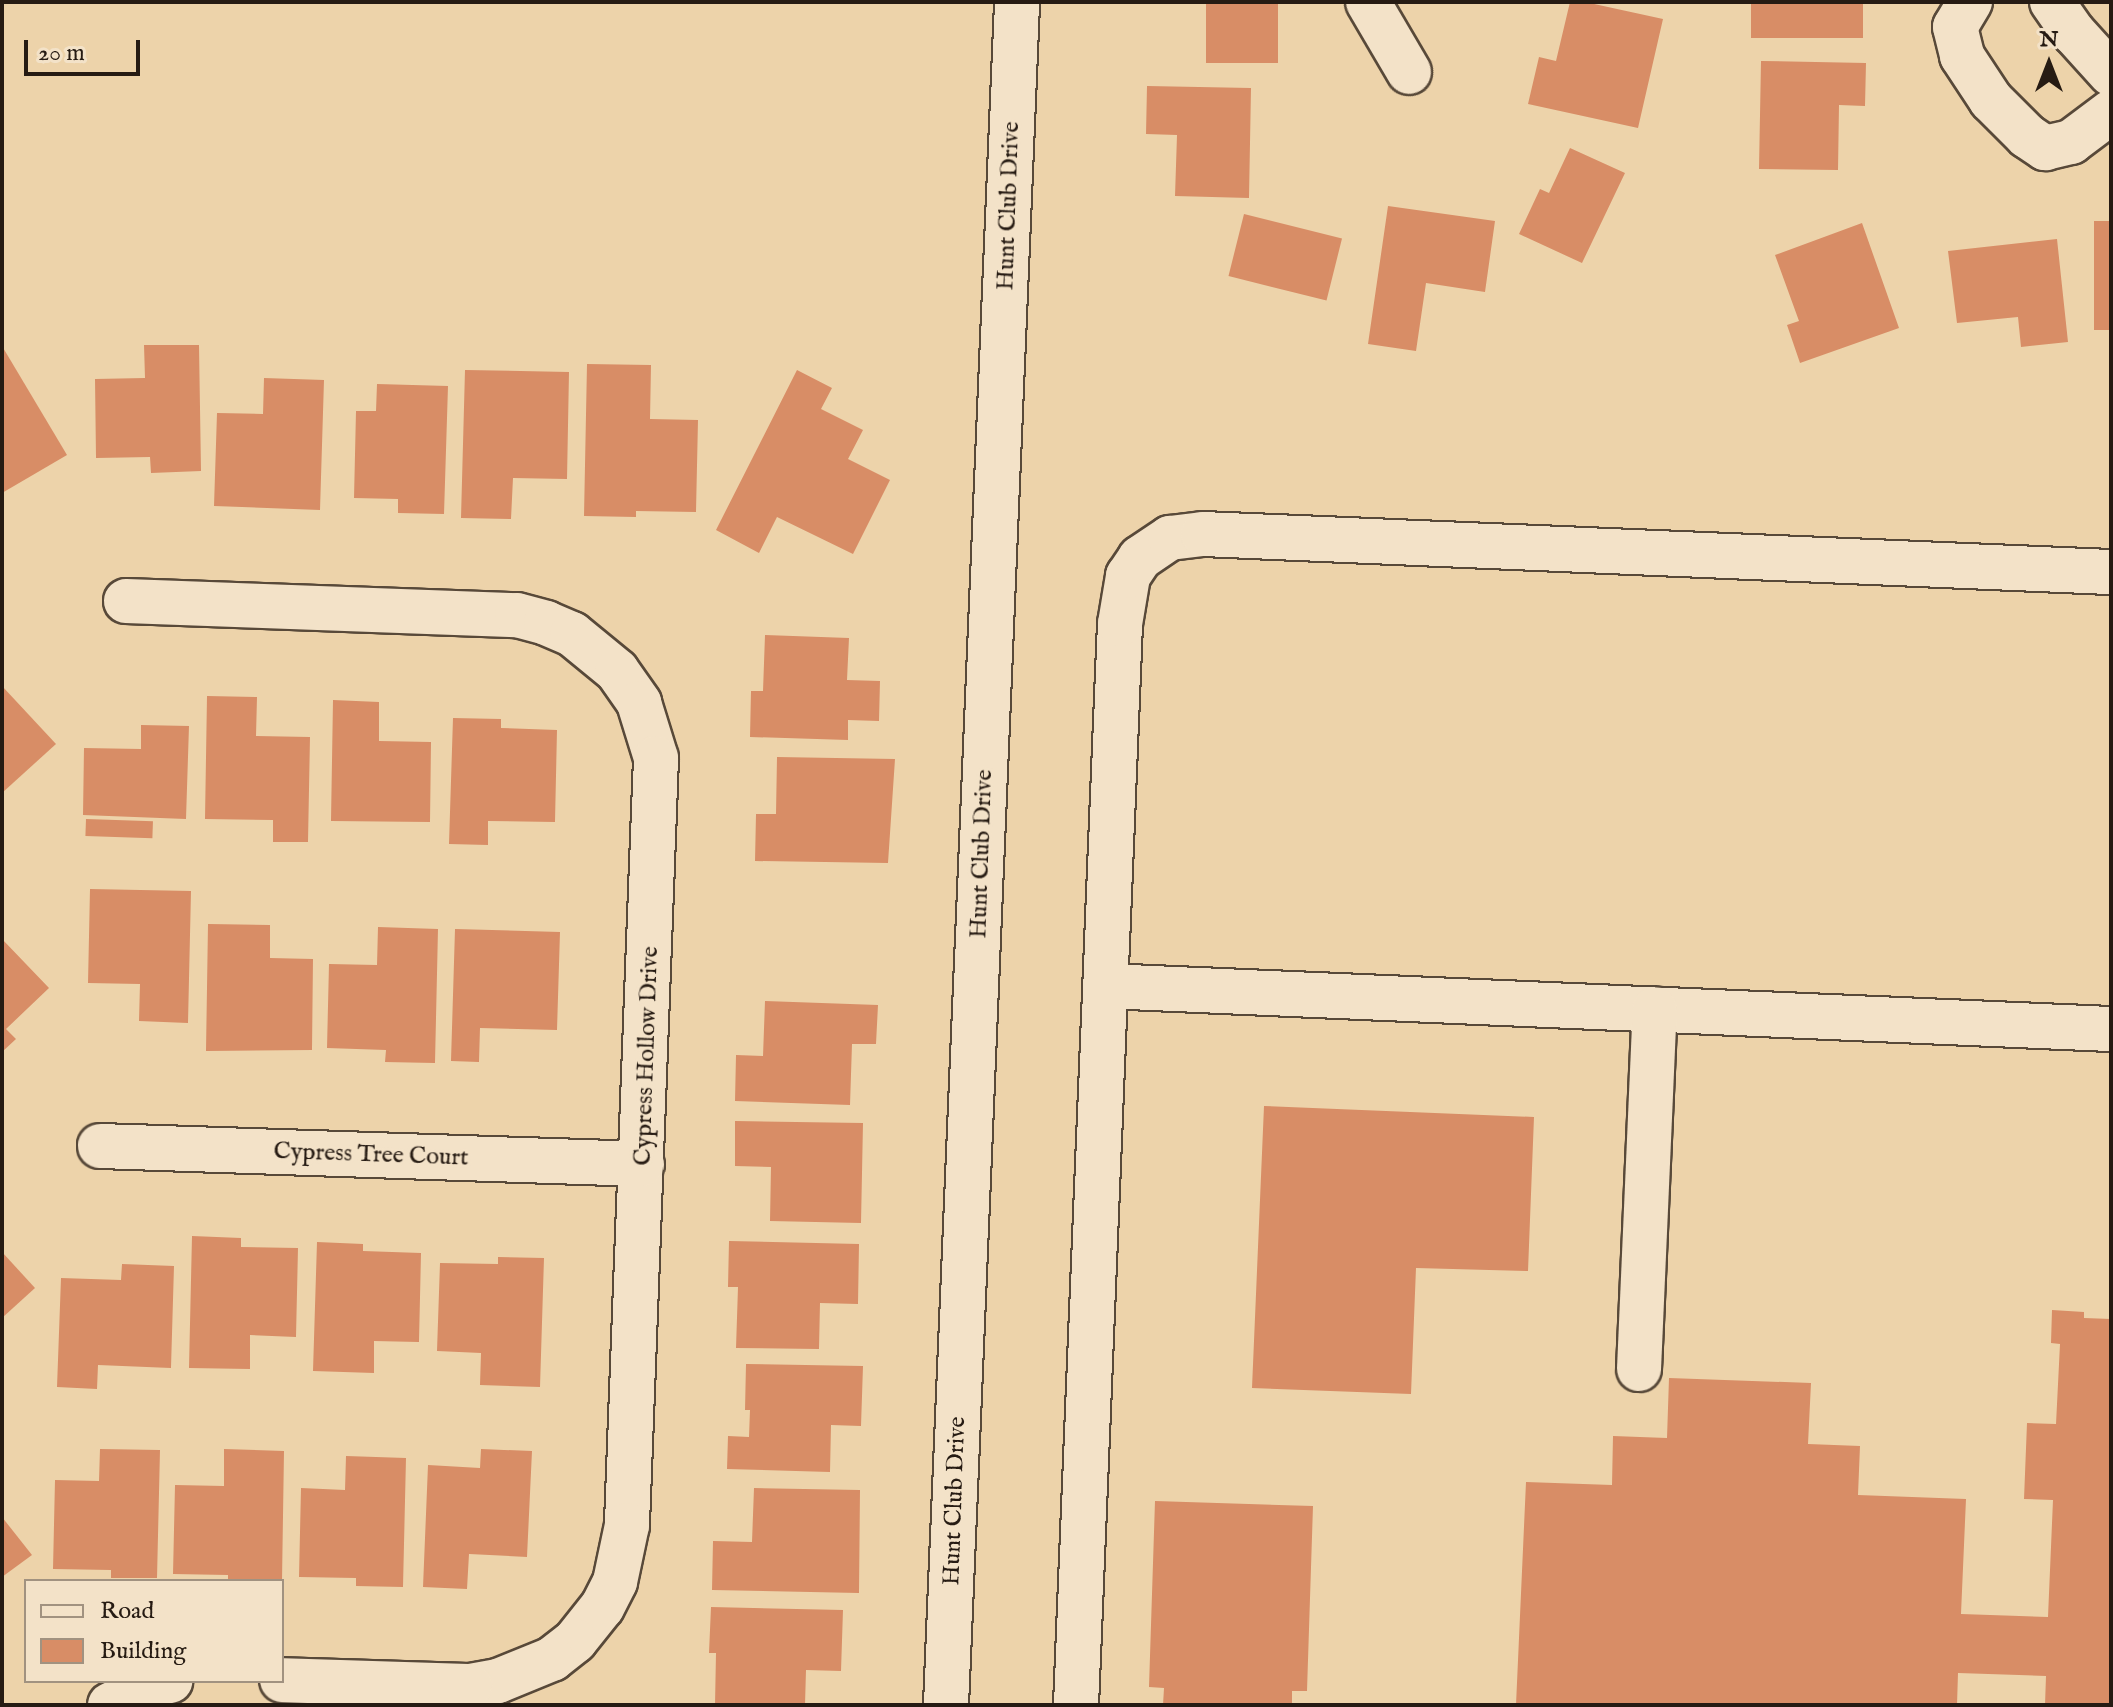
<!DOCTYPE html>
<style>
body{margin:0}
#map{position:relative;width:2113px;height:1707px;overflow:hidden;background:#edd3aa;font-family:"IM FELL English",serif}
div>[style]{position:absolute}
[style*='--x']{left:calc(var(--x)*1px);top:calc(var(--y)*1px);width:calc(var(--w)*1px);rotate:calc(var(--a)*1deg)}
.building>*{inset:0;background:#d88d66;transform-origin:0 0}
.roads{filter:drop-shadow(2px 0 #584939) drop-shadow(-2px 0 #584939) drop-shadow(0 2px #584939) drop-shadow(0 -2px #584939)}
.minor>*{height:44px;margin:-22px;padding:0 22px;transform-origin:22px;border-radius:22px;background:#f3e2c8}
span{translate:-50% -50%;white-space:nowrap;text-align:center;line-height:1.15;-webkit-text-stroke:6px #f3e2c8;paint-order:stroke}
.street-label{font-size:24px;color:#261b13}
.frame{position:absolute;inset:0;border:4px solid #261b13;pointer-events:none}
.legend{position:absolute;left:24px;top:1579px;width:260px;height:104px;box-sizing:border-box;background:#f3e2c8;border:2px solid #a19280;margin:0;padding:10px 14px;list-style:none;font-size:24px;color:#261b13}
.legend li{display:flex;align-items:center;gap:16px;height:40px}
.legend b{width:40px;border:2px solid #a19280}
.north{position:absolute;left:2009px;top:24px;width:80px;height:80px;-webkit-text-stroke:6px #f3e2c8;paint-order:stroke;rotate:0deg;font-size:22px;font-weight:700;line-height:32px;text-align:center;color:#261b13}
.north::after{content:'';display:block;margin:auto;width:28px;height:36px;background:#261b13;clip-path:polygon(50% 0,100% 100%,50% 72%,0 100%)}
.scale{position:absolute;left:24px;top:40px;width:116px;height:36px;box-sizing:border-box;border:4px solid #261b13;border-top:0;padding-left:10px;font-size:24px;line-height:28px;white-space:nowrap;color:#261b13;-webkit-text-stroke:6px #f3e2c8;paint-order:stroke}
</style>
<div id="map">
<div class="building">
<div style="left:1206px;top:2px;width:72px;height:61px"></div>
<div style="clip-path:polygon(1570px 2px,1585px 2px,1663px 19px,1638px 128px,1528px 104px,1539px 57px,1556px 61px)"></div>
<div style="left:1751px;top:2px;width:112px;height:36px"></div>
<div style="clip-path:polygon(1761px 61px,1866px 63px,1865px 106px,1839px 105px,1838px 170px,1759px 169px)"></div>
<div style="clip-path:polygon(1147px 86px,1251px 88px,1249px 198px,1175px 196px,1177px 135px,1146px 134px)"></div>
<div style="clip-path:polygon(1570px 148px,1625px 173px,1582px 263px,1519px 234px,1540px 189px,1549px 193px)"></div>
<div style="clip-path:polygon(1388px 206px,1495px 221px,1485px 292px,1426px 283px,1416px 351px,1368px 344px)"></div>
<div style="left:1244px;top:214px;width:101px;height:64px;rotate:14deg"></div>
<div style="left:2094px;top:221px;width:17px;height:109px"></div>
<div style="clip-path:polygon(1862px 223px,1899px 328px,1800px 363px,1787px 325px,1799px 321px,1775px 255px)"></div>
<div style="clip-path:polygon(2057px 239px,2068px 342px,2021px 347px,2018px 317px,1957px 323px,1948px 251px)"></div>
<div style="clip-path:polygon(144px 345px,199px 345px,201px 471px,151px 473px,150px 457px,96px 458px,95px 379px,145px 378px)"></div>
<div style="clip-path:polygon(2px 346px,67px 455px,2px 493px)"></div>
<div style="clip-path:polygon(587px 364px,651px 365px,650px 419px,698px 420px,696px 512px,636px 511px,636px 517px,584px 516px)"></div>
<div style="clip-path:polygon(465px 370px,569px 372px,567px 479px,513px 478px,511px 519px,461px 518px)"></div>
<div style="clip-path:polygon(797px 370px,832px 388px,821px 409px,863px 430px,848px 459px,890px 480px,853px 554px,777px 517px,759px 553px,716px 530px)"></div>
<div style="clip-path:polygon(264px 378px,324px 380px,320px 510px,214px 506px,217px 413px,263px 414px)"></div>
<div style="clip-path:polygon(377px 384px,448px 386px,444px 514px,398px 513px,398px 499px,354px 498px,356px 411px,376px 411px)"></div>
<div style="clip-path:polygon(765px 635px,849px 638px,847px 680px,880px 681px,879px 721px,848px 720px,848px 740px,750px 737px,751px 691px,763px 691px)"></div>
<div style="clip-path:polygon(2px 686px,56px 744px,2px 793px)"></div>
<div style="clip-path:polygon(207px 696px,257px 697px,256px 736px,310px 737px,308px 842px,273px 842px,273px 820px,205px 819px)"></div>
<div style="clip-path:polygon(333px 700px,379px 702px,379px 741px,431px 742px,430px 822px,331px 821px)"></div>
<div style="clip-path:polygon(453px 718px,501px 719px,501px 728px,557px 730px,555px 822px,488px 821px,488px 845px,449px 844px)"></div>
<div style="clip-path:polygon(141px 725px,189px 726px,186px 819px,83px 815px,84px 748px,141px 749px)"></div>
<div style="clip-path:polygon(777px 757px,895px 759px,888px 863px,755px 861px,756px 814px,776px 814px)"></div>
<div style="left:86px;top:819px;width:67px;height:17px;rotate:2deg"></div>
<div style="clip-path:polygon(90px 889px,191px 891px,188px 1023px,139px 1021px,140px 984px,88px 983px)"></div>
<div style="clip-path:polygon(208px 924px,270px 925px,270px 958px,313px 959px,312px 1050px,206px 1051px)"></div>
<div style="clip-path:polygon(378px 927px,438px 929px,435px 1063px,385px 1062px,386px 1050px,327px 1048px,329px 964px,377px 965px)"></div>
<div style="clip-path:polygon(455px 929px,560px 932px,557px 1030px,480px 1028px,479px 1062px,451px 1061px)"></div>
<div style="clip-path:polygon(2px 939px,49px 988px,6px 1029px,16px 1039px,2px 1052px)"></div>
<div style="clip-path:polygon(765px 1001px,878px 1005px,876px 1044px,852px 1044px,850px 1105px,735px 1101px,736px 1055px,763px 1056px)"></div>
<div style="clip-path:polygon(1264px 1106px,1534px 1117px,1528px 1271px,1416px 1268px,1411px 1394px,1252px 1388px)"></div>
<div style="clip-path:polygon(735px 1121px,863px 1123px,861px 1223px,770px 1221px,771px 1167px,735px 1166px)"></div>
<div style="clip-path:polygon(192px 1236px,241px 1238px,241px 1247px,298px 1248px,296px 1337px,250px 1335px,250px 1369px,189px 1368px)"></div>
<div style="clip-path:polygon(729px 1241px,859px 1244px,858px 1304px,820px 1303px,819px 1349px,736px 1348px,738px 1287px,728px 1287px)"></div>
<div style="clip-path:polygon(317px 1242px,363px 1244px,363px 1251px,421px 1253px,419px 1342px,374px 1341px,374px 1373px,313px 1371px)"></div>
<div style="clip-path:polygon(2px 1252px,35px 1288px,2px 1318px)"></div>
<div style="clip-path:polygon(498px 1257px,544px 1258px,540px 1387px,480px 1385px,481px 1353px,437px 1351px,440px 1263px,498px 1264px)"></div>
<div style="clip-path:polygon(122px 1264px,174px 1266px,171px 1368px,98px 1365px,97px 1389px,57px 1387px,61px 1278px,121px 1280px)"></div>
<div style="clip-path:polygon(2052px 1310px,2084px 1312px,2084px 1318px,2111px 1319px,2111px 1705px,2045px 1705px,2046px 1676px,1958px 1673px,1957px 1705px,1516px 1705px,1526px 1482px,1612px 1485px,1613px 1436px,1667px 1438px,1669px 1378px,1811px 1383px,1808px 1444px,1860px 1446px,1858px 1495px,1966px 1499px,1961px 1614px,2048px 1617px,2053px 1500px,2024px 1499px,2027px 1423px,2056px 1424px,2060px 1344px,2051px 1343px)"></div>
<div style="clip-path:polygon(746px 1364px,863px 1366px,861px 1426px,831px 1425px,830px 1472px,727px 1469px,728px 1436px,749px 1437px,750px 1410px,745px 1410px)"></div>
<div style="clip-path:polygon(100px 1449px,160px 1450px,157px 1578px,111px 1578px,111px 1570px,53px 1569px,55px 1480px,99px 1481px)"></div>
<div style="clip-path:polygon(224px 1449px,284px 1451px,282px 1581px,228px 1581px,228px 1575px,173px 1574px,175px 1485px,224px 1486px)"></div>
<div style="clip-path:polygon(481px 1449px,532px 1451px,527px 1557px,469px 1554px,467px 1589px,423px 1587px,428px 1465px,480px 1468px)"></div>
<div style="clip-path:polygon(346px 1456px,406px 1458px,403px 1587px,356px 1586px,356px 1578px,299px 1577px,301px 1488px,345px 1490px)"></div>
<div style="clip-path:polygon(754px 1488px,860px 1490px,859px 1593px,712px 1590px,713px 1541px,752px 1542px)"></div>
<div style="clip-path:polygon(1155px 1501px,1313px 1506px,1307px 1691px,1292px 1691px,1292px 1705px,1163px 1705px,1164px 1688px,1149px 1687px)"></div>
<div style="clip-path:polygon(2px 1517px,32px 1555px,2px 1577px)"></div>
<div style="clip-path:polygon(711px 1607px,843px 1610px,841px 1671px,806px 1670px,805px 1705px,715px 1705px,716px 1653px,709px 1653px)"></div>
</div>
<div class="roads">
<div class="minor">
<div style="--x:1368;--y:2;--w:81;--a:59.6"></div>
<div style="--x:1970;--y:2;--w:29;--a:121"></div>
<div style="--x:1955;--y:27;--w:30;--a:76"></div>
<div style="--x:1962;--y:56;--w:53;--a:56.6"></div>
<div style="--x:1991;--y:100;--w:51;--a:45"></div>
<div style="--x:2027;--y:136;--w:22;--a:34"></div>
<div style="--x:2045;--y:148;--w:27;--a:-13"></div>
<div style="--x:2071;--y:142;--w:50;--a:-36.9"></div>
<div style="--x:2052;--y:2;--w:38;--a:55"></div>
<div style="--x:2074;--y:33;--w:55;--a:47.9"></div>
<div style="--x:126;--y:601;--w:391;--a:2.1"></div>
<div style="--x:517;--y:615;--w:30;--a:15"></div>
<div style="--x:546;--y:623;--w:28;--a:23"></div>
<div style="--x:572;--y:634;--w:58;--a:39.4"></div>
<div style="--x:617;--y:671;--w:39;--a:55"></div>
<div style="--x:639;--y:703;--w:58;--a:72.8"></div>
<div style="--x:656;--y:758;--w:768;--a:92.17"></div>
<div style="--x:627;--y:1525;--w:58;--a:101.9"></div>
<div style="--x:615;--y:1582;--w:28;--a:117"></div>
<div style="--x:602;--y:1607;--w:43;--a:128.5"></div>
<div style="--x:575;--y:1641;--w:29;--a:142"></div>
<div style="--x:552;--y:1659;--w:58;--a:157.8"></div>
<div style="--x:498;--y:1681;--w:28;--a:170"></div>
<div style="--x:470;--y:1686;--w:188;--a:-178.2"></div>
<div style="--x:1105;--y:986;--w:1007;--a:2.45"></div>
<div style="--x:100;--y:1146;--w:542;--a:1.9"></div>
<div style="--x:1639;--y:1369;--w:360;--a:-87.5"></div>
<div style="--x:110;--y:1705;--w:42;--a:-26.6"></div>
<div style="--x:148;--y:1686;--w:23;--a:-13"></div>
<div style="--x:946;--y:1705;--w:1704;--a:-87.61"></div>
<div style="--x:1076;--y:1705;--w:1082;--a:-87.67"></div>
<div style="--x:1120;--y:624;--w:49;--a:-80.5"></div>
<div style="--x:1128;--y:576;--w:22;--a:-56"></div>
<div style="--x:1140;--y:558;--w:36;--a:-34"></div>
<div style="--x:1170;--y:538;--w:33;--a:-7"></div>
<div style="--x:1203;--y:534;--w:909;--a:2.4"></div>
</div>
</div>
<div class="street-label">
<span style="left:1009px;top:206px;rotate:-88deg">Hunt Club Drive</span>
<span style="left:982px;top:854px;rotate:-88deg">Hunt Club Drive</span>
<span style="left:647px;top:1056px;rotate:-88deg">Cypress Hollow Drive</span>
<span style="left:371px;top:1155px;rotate:2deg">Cypress Tree Court</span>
<span style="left:955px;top:1501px;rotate:-88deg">Hunt Club Drive</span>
</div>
<div class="frame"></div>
<ul class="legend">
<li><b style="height:10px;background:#f3e2c8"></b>Road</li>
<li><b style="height:22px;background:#d88d66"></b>Building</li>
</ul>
<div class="north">N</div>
<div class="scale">20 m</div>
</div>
